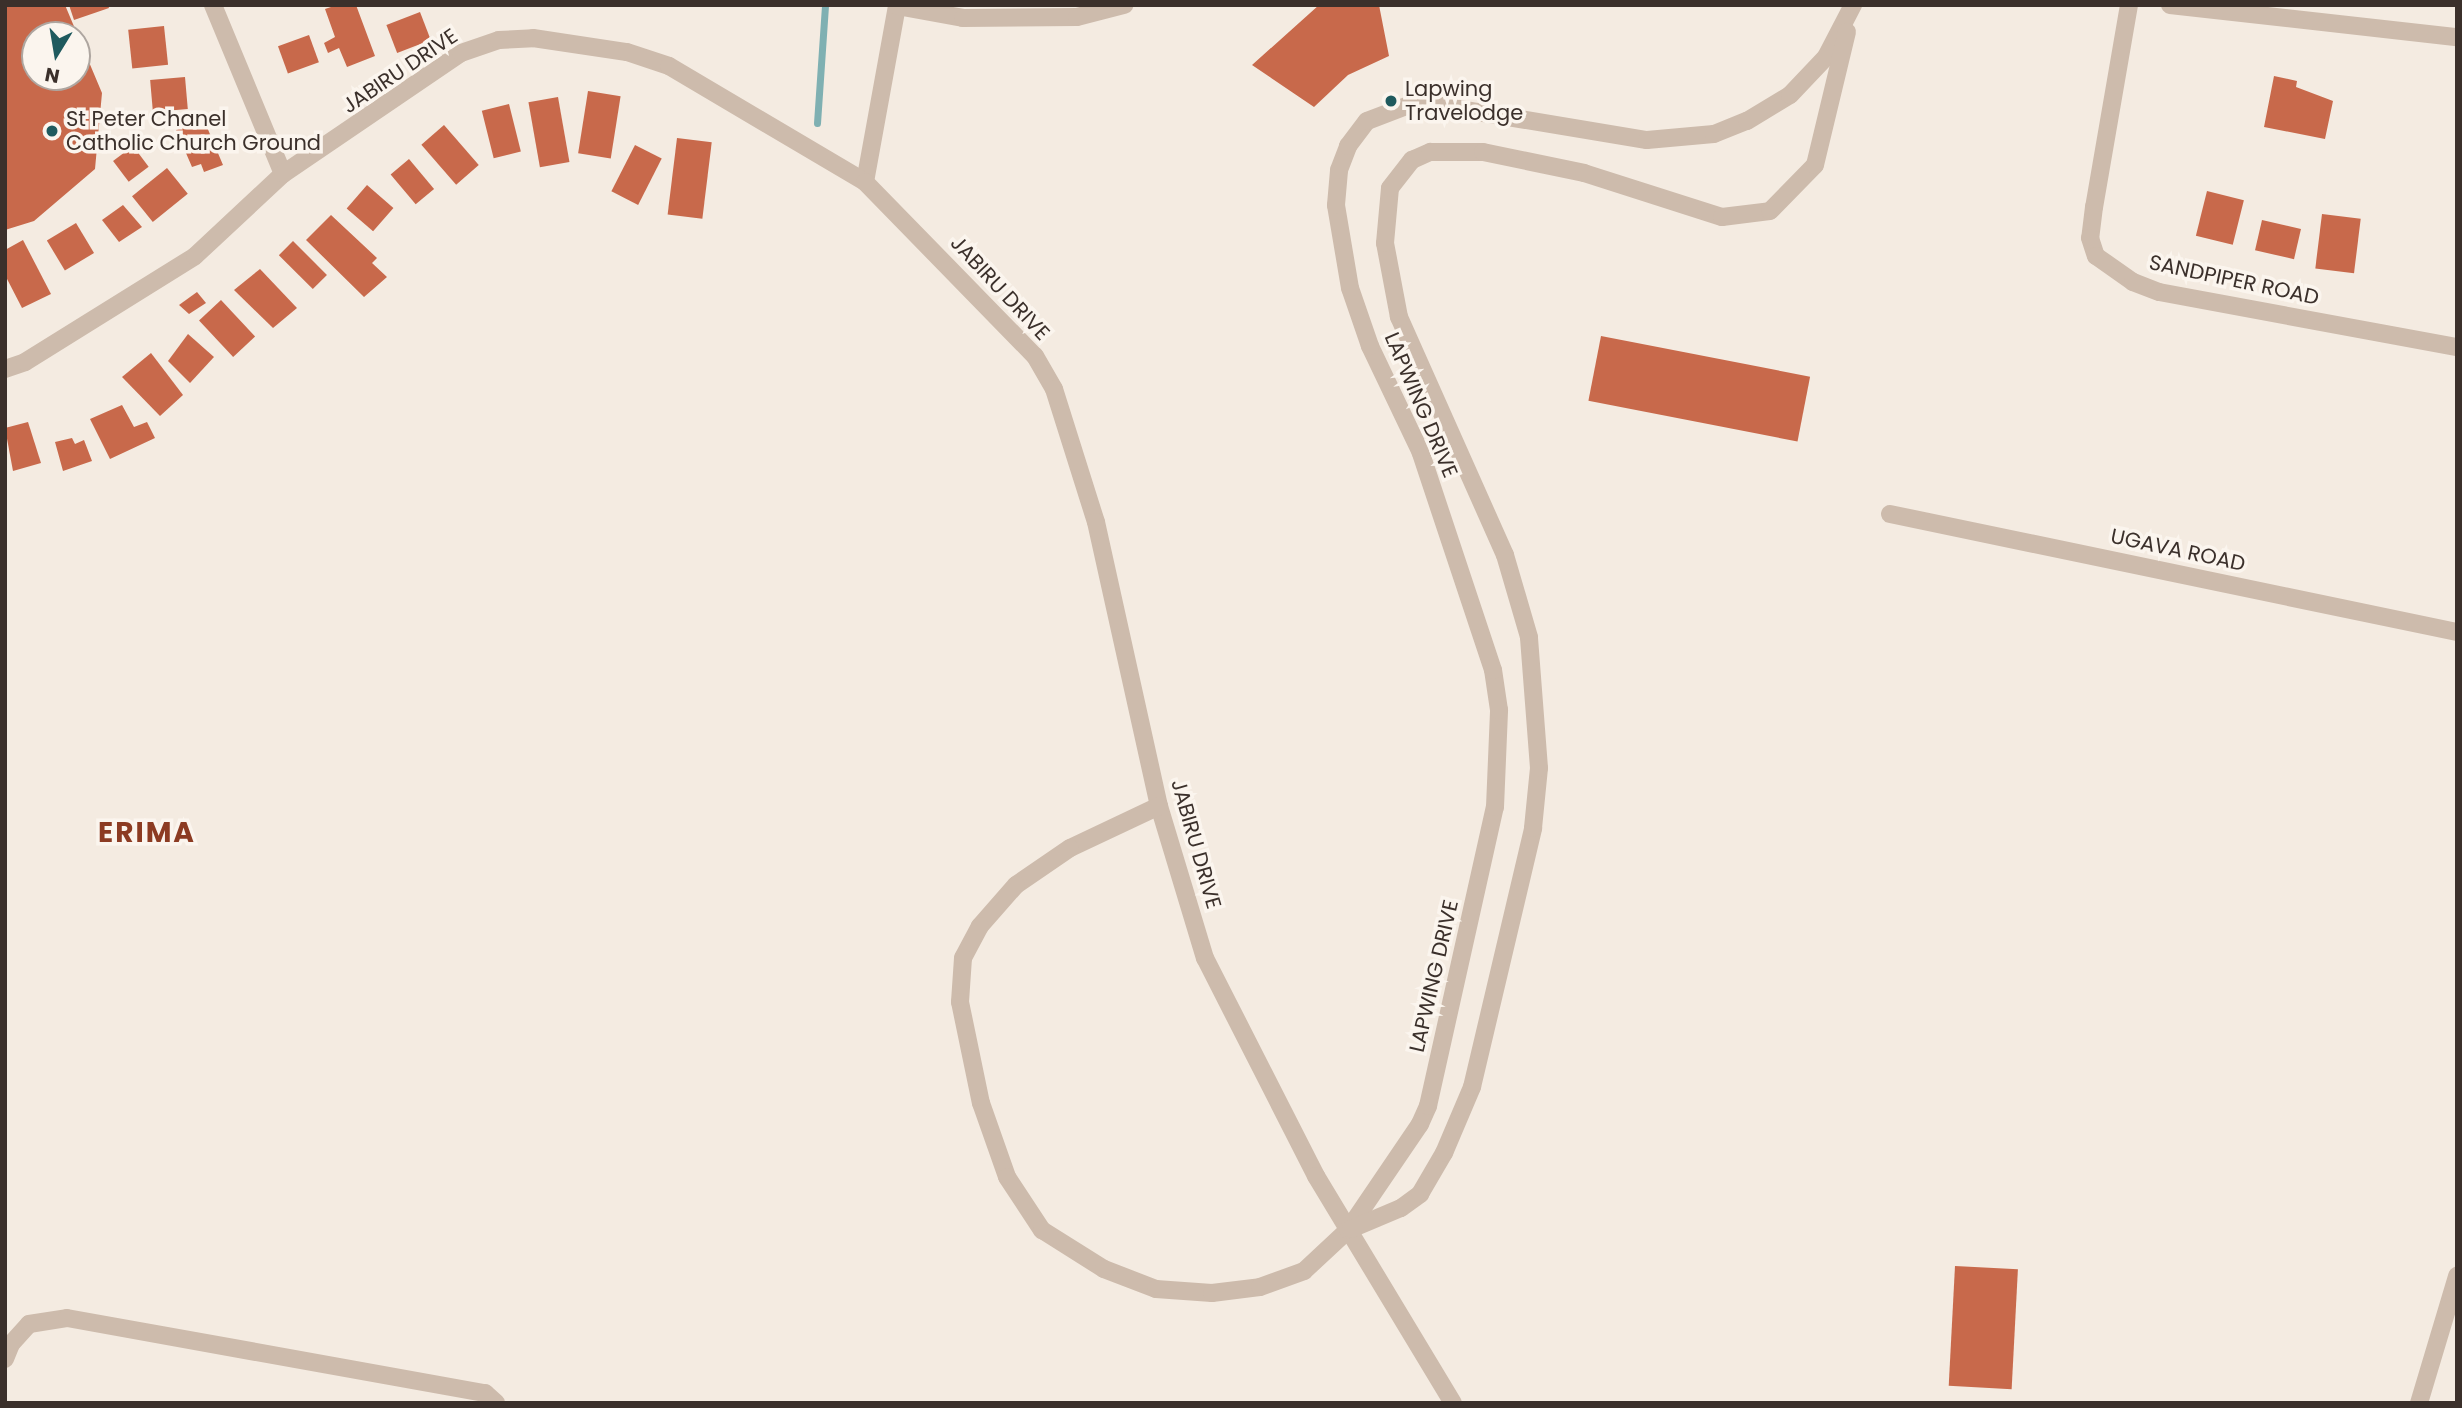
<!DOCTYPE html>
<style>
body{margin:0}
#map{position:relative;width:2462px;height:1408px;overflow:hidden;background:#f4ebe1;font-family:Poppins,sans-serif}
div>[style]{position:absolute}
[style*='--x']{left:calc(var(--x)*1px);top:calc(var(--y)*1px);width:calc(var(--w)*1px);rotate:calc(var(--a)*1deg)}
.stream>*{height:7px;margin:-3.5px;padding:0 3.5px;transform-origin:3.5px;border-radius:3.5px;background:#7fb0b2}
.building>*{inset:0;background:#c8694b;transform-origin:0 0}
.minor>*{height:18px;margin:-9px;padding:0 9px;transform-origin:9px;border-radius:9px;background:#cdbbac}
.dots>*{width:19px;height:19px;translate:-50% -50%;box-sizing:border-box;border:4px solid #fbf5ee;border-radius:50%}
span{translate:-50% -50%;white-space:nowrap;text-align:center;line-height:1.15;-webkit-text-stroke:7px #fbf5ee;paint-order:stroke}
.street-label{font-size:21px;color:#3b302b}
.poi-label{font-size:21px;color:#3b302b}
.left{translate:0 -50%;text-align:left}
.district-label{font-size:28px;color:#8c3b22;font-weight:700;letter-spacing:2px}
.frame{position:absolute;inset:0;border:7px solid #3b302b;pointer-events:none}
.north{position:absolute;left:21px;top:21px;width:70px;height:70px;box-sizing:border-box;background:#fbf5ee;border:2px solid #aea6a0;border-radius:50%;rotate:191deg;font-size:19px;font-weight:700;line-height:28px;text-align:center;color:#3b302b}
.north::after{content:'';display:block;margin:auto;width:24px;height:32px;background:#1f5a5e;clip-path:polygon(50% 0,100% 100%,50% 72%,0 100%)}
</style>
<div id="map">
<div class="stream">
<div style="--x:817;--y:123;--w:118;--a:-86.1"></div>
</div>
<div class="building">
<div style="clip-path:polygon(evenodd,5px 5px,65px 5px,102px 93px,95px 169px,34px 221px,5px 230px,5px 5px,35px 35px,77px 35px,77px 77px,35px 77px,35px 35px)"></div>
<div style="clip-path:polygon(69px 5px,108px 5px,109px 8px,74px 20px)"></div>
<div style="clip-path:polygon(337px 5px,356px 5px,375px 56px,347px 67px,339px 48px,328px 53px,324px 43px,335px 37px,325px 9px)"></div>
<div style="clip-path:polygon(1319px 5px,1379px 5px,1389px 56px,1348px 75px,1314px 107px,1252px 65px)"></div>
<div style="left:420px;top:12px;width:30px;height:36px;rotate:69deg"></div>
<div style="left:164px;top:26px;width:39px;height:36px;rotate:84deg"></div>
<div style="left:309px;top:35px;width:29px;height:33px;rotate:70deg"></div>
<div style="clip-path:polygon(2274px 76px,2297px 81px,2296px 87px,2333px 101px,2325px 139px,2264px 127px)"></div>
<div style="left:185px;top:77px;width:32px;height:35px;rotate:85deg"></div>
<div style="left:588px;top:91px;width:33px;height:63px;rotate:9deg"></div>
<div style="left:558px;top:97px;width:66px;height:30px;rotate:80deg"></div>
<div style="left:509px;top:104px;width:49px;height:28px;rotate:76deg"></div>
<div style="clip-path:polygon(204px 120px,223px 165px,204px 172px,201px 164px,192px 167px,176px 130px)"></div>
<div style="left:444px;top:125px;width:53px;height:30px;rotate:49deg"></div>
<div style="left:677px;top:138px;width:35px;height:77px;rotate:7deg"></div>
<div style="left:635px;top:145px;width:30px;height:52px;rotate:27deg"></div>
<div style="left:133px;top:146px;width:26px;height:25px;rotate:53deg"></div>
<div style="left:409px;top:159px;width:39px;height:24px;rotate:50deg"></div>
<div style="left:167px;top:168px;width:33px;height:45px;rotate:51deg"></div>
<div style="left:367px;top:185px;width:35px;height:31px;rotate:41deg"></div>
<div style="left:2207px;top:191px;width:38px;height:46px;rotate:14deg"></div>
<div style="clip-path:polygon(123px 205px,142px 227px,119px 242px,102px 220px)"></div>
<div style="left:2322px;top:214px;width:39px;height:55px;rotate:7deg"></div>
<div style="clip-path:polygon(331px 215px,377px 258px,372px 263px,387px 277px,364px 297px,306px 240px)"></div>
<div style="left:2262px;top:220px;width:40px;height:31px;rotate:13deg"></div>
<div style="left:76px;top:223px;width:35px;height:34px;rotate:59deg"></div>
<div style="clip-path:polygon(23px 240px,51px 294px,22px 308px,5px 275px,5px 250px)"></div>
<div style="left:293px;top:241px;width:48px;height:20px;rotate:45deg"></div>
<div style="clip-path:polygon(260px 269px,297px 308px,273px 328px,234px 290px)"></div>
<div style="clip-path:polygon(197px 292px,206px 303px,189px 314px,179px 305px)"></div>
<div style="left:221px;top:300px;width:50px;height:30px;rotate:47deg"></div>
<div style="clip-path:polygon(188px 334px,214px 357px,190px 383px,168px 361px)"></div>
<div style="left:1601px;top:336px;width:213px;height:66px;rotate:11deg"></div>
<div style="clip-path:polygon(151px 353px,183px 395px,160px 416px,122px 377px)"></div>
<div style="clip-path:polygon(122px 405px,134px 427px,147px 422px,155px 438px,110px 459px,90px 419px)"></div>
<div style="clip-path:polygon(28px 422px,41px 463px,13px 471px,5px 428px)"></div>
<div style="clip-path:polygon(72px 438px,75px 444px,84px 440px,92px 461px,63px 471px,55px 442px)"></div>
<div style="left:1955px;top:1266px;width:63px;height:120px;rotate:3deg"></div>
</div>
<div class="minor">
<div style="--x:213;--y:5;--w:183;--a:67.5"></div>
<div style="--x:2129;--y:5;--w:205;--a:99.8"></div>
<div style="--x:2094;--y:207;--w:31;--a:97"></div>
<div style="--x:2090;--y:238;--w:19;--a:72"></div>
<div style="--x:2096;--y:256;--w:45;--a:35.1"></div>
<div style="--x:2133;--y:282;--w:28;--a:21"></div>
<div style="--x:2159;--y:292;--w:303;--a:10.5"></div>
<div style="--x:2170;--y:5;--w:289;--a:6.4"></div>
<div style="--x:865;--y:182;--w:179;--a:-79.7"></div>
<div style="--x:897;--y:6;--w:67;--a:10.3"></div>
<div style="--x:963;--y:18;--w:114;--a:-0.5"></div>
<div style="--x:1077;--y:17;--w:49;--a:-14.3"></div>
<div style="--x:5;--y:369;--w:21;--a:-19"></div>
<div style="--x:25;--y:362;--w:200;--a:-31.9"></div>
<div style="--x:195;--y:256;--w:120;--a:-43"></div>
<div style="--x:283;--y:174;--w:215;--a:-34.2"></div>
<div style="--x:461;--y:53;--w:40;--a:-18.9"></div>
<div style="--x:499;--y:40;--w:34;--a:-3"></div>
<div style="--x:533;--y:38;--w:95;--a:8.5"></div>
<div style="--x:627;--y:52;--w:44;--a:18.4"></div>
<div style="--x:669;--y:66;--w:228;--a:30.6"></div>
<div style="--x:865;--y:182;--w:243;--a:45.7"></div>
<div style="--x:1035;--y:356;--w:38;--a:60"></div>
<div style="--x:1054;--y:389;--w:139;--a:72.5"></div>
<div style="--x:1096;--y:522;--w:291;--a:77.5"></div>
<div style="--x:1159;--y:806;--w:159;--a:73.2"></div>
<div style="--x:1205;--y:958;--w:245;--a:63"></div>
<div style="--x:1316;--y:1176;--w:265;--a:58.9"></div>
<div style="--x:1890;--y:514;--w:579;--a:11.76"></div>
<div style="--x:1159;--y:806;--w:98;--a:154.7"></div>
<div style="--x:1070;--y:848;--w:65;--a:145.6"></div>
<div style="--x:1016;--y:885;--w:55;--a:131.3"></div>
<div style="--x:980;--y:926;--w:36;--a:118"></div>
<div style="--x:963;--y:958;--w:44;--a:93.9"></div>
<div style="--x:960;--y:1002;--w:103;--a:78.3"></div>
<div style="--x:981;--y:1103;--w:78;--a:70.6"></div>
<div style="--x:1007;--y:1177;--w:64;--a:56.6"></div>
<div style="--x:1042;--y:1230;--w:73;--a:32.2"></div>
<div style="--x:1104;--y:1269;--w:56;--a:21"></div>
<div style="--x:1156;--y:1289;--w:56;--a:4.1"></div>
<div style="--x:1212;--y:1293;--w:48;--a:-7.1"></div>
<div style="--x:1260;--y:1287;--w:47;--a:-20"></div>
<div style="--x:1304;--y:1271;--w:60;--a:-43"></div>
<div style="--x:1348;--y:1230;--w:128;--a:-55.8"></div>
<div style="--x:1420;--y:1124;--w:20;--a:-66"></div>
<div style="--x:1428;--y:1106;--w:306;--a:-77.4"></div>
<div style="--x:1495;--y:807;--w:97;--a:-87.6"></div>
<div style="--x:1499;--y:710;--w:40;--a:-98.5"></div>
<div style="--x:1493;--y:670;--w:229;--a:-108.4"></div>
<div style="--x:1421;--y:453;--w:119;--a:-115.5"></div>
<div style="--x:1370;--y:346;--w:61;--a:-109"></div>
<div style="--x:1350;--y:288;--w:84;--a:-99.6"></div>
<div style="--x:1336;--y:205;--w:35;--a:-85"></div>
<div style="--x:1339;--y:170;--w:26;--a:-69"></div>
<div style="--x:1348;--y:146;--w:31;--a:-53"></div>
<div style="--x:1367;--y:121;--w:53;--a:-20.8"></div>
<div style="--x:1417;--y:102;--w:233;--a:9.4"></div>
<div style="--x:1647;--y:140;--w:67;--a:-5.1"></div>
<div style="--x:1714;--y:134;--w:35;--a:-22"></div>
<div style="--x:1747;--y:121;--w:50;--a:-31.2"></div>
<div style="--x:1790;--y:95;--w:52;--a:-46.5"></div>
<div style="--x:1826;--y:57;--w:59;--a:-62.6"></div>
<div style="--x:1351;--y:1229;--w:54;--a:-22.8"></div>
<div style="--x:1401;--y:1208;--w:24;--a:-36"></div>
<div style="--x:1420;--y:1194;--w:48;--a:-59.7"></div>
<div style="--x:1444;--y:1153;--w:72;--a:-67"></div>
<div style="--x:1472;--y:1087;--w:266;--a:-76.7"></div>
<div style="--x:1533;--y:828;--w:60;--a:-84.3"></div>
<div style="--x:1539;--y:768;--w:131;--a:-94.4"></div>
<div style="--x:1529;--y:637;--w:85;--a:-106.3"></div>
<div style="--x:1505;--y:555;--w:261;--a:-114"></div>
<div style="--x:1399;--y:317;--w:75;--a:-100.7"></div>
<div style="--x:1385;--y:243;--w:55;--a:-84.8"></div>
<div style="--x:1390;--y:188;--w:36;--a:-52"></div>
<div style="--x:1412;--y:160;--w:20;--a:-24"></div>
<div style="--x:1430;--y:152;--w:53;--a:0"></div>
<div style="--x:1483;--y:152;--w:103;--a:11.7"></div>
<div style="--x:1584;--y:173;--w:145;--a:17.7"></div>
<div style="--x:1722;--y:217;--w:48;--a:-7.1"></div>
<div style="--x:1770;--y:211;--w:64;--a:-45.6"></div>
<div style="--x:1815;--y:165;--w:137;--a:-76.5"></div>
<div style="--x:5;--y:1359;--w:16;--a:-68"></div>
<div style="--x:11;--y:1344;--w:27;--a:-48"></div>
<div style="--x:29;--y:1324;--w:38;--a:-9"></div>
<div style="--x:67;--y:1318;--w:425;--a:10.2"></div>
<div style="--x:485;--y:1393;--w:15;--a:42"></div>
<div style="--x:2419;--y:1403;--w:133;--a:-73.3"></div>
</div>
<div class="dots">
<div style="left:1391px;top:101px;background:#1f5a5e"></div>
<div style="left:52px;top:131px;background:#1f5a5e"></div>
</div>
<div class="street-label">
<span style="left:400px;top:71px;rotate:-34deg">JABIRU DRIVE</span>
<span style="left:2234px;top:280px;rotate:12deg">SANDPIPER ROAD</span>
<span style="left:1000px;top:288px;rotate:47deg">JABIRU DRIVE</span>
<span style="left:1421px;top:405px;rotate:67deg">LAPWING DRIVE</span>
<span style="left:2178px;top:550px;rotate:12deg">UGAVA ROAD</span>
<span style="left:1196px;top:844px;rotate:74deg">JABIRU DRIVE</span>
<span style="left:1434px;top:976px;rotate:-77deg">LAPWING DRIVE</span>
</div>
<div class="poi-label">
<span class="left" style="left:1405px;top:101px">Lapwing<br>Travelodge</span>
<span class="left" style="left:66px;top:131px">St Peter Chanel<br>Catholic Church Ground</span>
</div>
<div class="district-label">
<span style="left:147px;top:833px">ERIMA</span>
</div>
<div class="frame"></div>
<div class="north">N</div>
</div>
